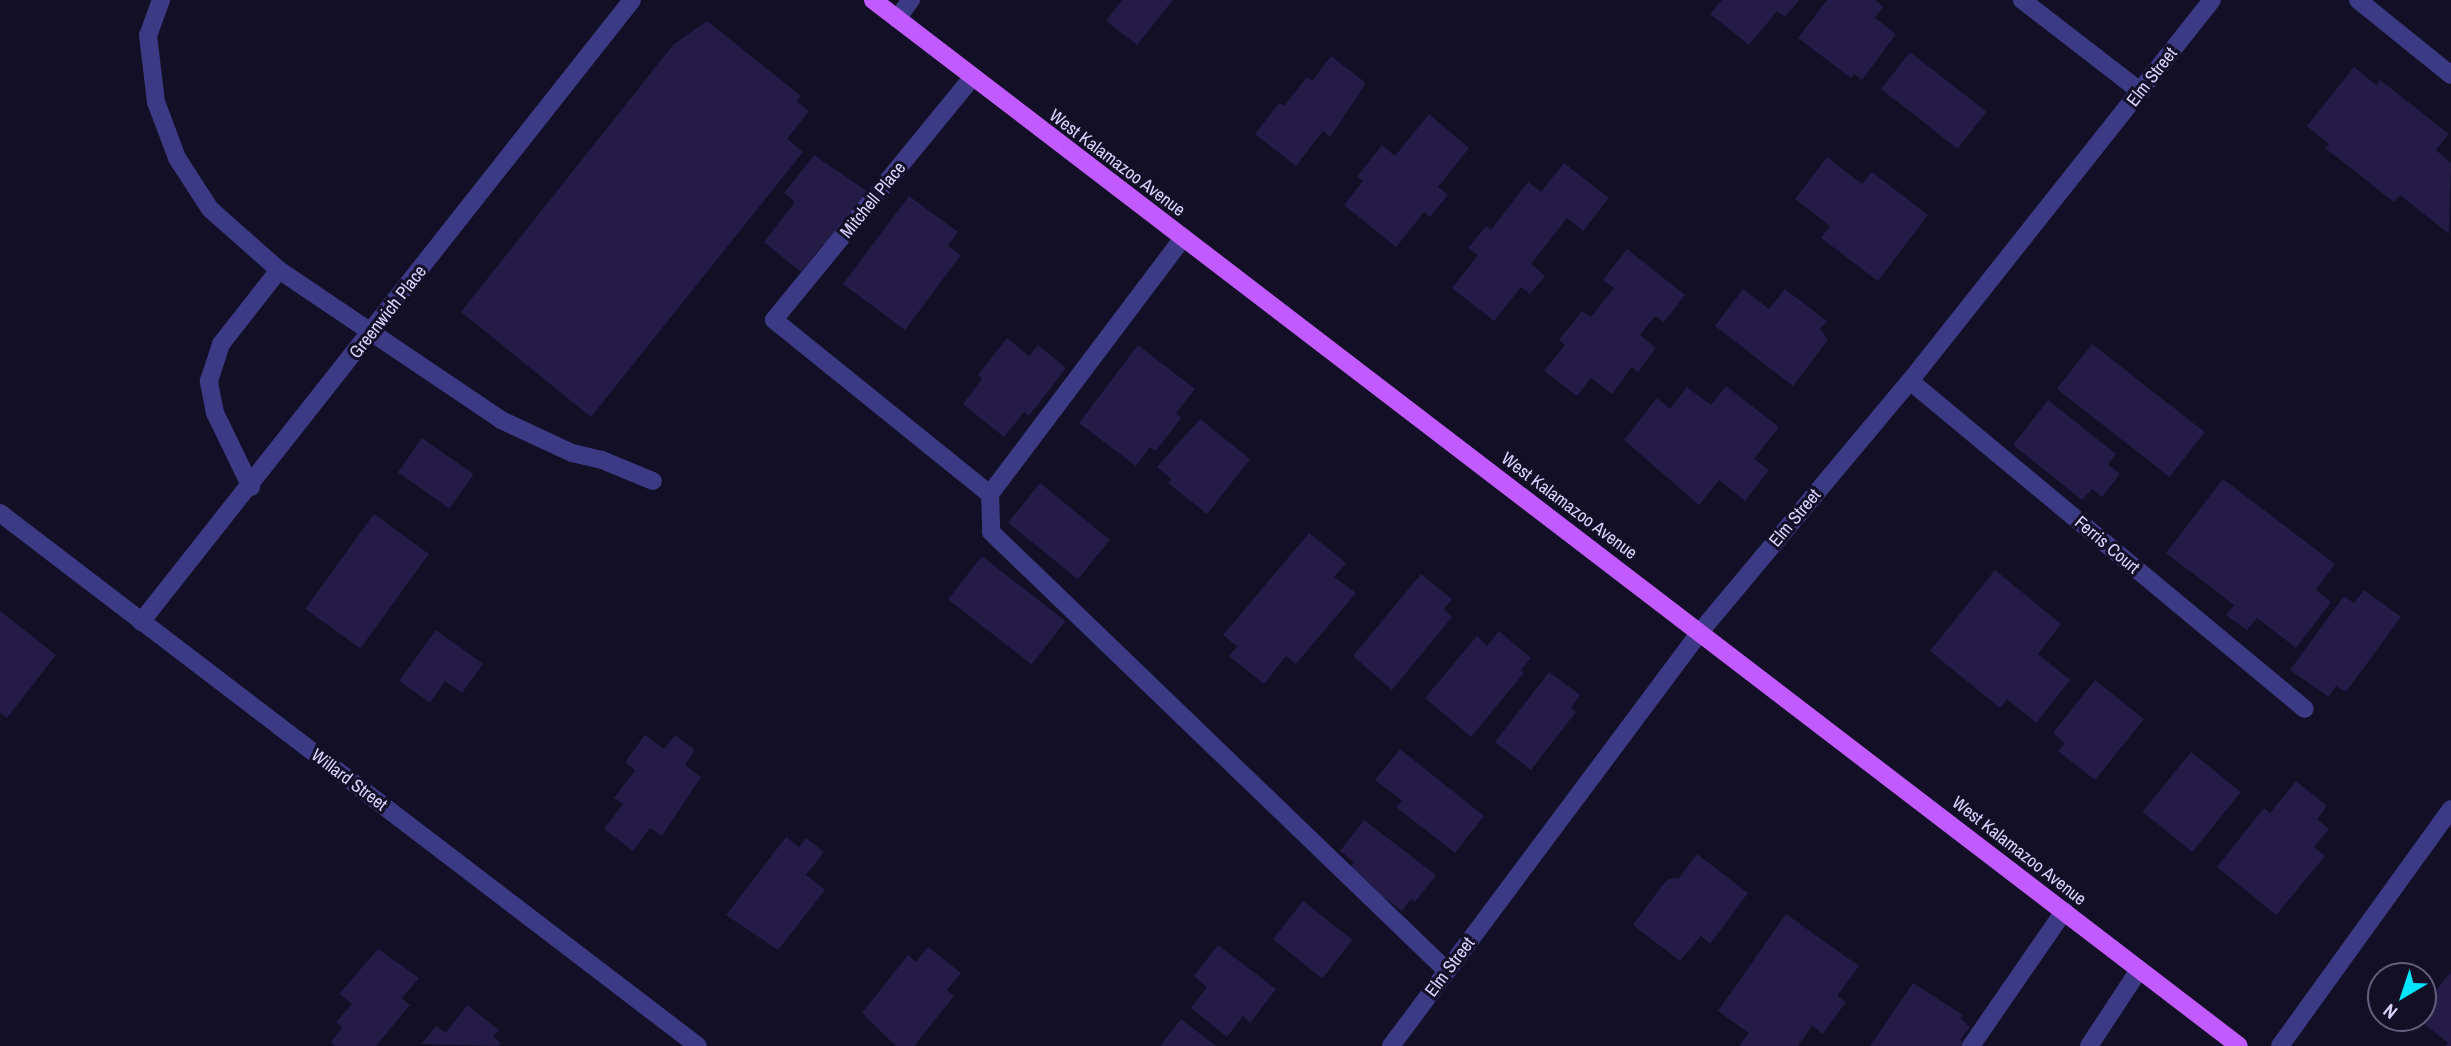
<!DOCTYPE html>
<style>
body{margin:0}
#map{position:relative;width:2451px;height:1046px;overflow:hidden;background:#130f26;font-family:"Archivo Narrow",sans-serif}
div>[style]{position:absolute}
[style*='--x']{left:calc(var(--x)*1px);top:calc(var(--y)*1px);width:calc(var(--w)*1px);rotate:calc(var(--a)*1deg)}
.building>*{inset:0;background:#241b47;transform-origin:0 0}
.minor>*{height:18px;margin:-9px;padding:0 9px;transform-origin:9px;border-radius:9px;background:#3d3a85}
.major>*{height:18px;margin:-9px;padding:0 9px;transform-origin:9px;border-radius:9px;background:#c25bff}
span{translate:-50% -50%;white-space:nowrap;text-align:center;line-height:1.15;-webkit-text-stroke:6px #130f26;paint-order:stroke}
.street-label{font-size:18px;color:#d9d4ff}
.north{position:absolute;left:2367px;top:962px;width:70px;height:70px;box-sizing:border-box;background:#130f26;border:2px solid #625e7d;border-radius:50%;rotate:219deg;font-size:19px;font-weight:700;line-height:28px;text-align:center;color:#d9d4ff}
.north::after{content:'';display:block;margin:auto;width:24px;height:32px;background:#00e5ff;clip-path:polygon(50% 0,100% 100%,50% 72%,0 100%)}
</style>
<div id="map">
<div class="building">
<div style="clip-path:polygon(1122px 0,1173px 0,1137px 45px,1106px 21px)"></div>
<div style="clip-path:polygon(1722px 0,1799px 0,1785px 17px,1777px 11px,1749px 45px,1710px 14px)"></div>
<div style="clip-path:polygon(1827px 0,1875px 0,1883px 7px,1875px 18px,1896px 34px,1862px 80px,1854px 74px,1851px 78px,1798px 38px)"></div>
<div style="clip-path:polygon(707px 21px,801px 96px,796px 101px,809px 111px,787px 139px,803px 152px,591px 417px,461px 312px,673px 45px)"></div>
<div style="left:1910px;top:52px;width:97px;height:47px;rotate:38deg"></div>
<div style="clip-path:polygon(1331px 56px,1366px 83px,1330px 137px,1323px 131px,1296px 166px,1255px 134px,1279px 103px,1284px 106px,1307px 77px,1312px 81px)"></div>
<div style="clip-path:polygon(2354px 67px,2376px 85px,2380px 80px,2449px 134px,2436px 150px,2451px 163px,2449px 234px,2400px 195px,2394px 202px,2325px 148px,2329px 144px,2307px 126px)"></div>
<div style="clip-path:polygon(1429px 114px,1469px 148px,1438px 187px,1448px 195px,1430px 217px,1424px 212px,1396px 247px,1344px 205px,1363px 181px,1357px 177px,1382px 145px,1395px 156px)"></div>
<div style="clip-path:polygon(814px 155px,868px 192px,829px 248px,823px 244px,801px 272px,764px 242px,795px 202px,784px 193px)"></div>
<div style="clip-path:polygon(1827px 157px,1862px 184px,1872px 172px,1928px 215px,1878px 281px,1821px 238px,1830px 226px,1795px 199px)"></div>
<div style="clip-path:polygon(1564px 163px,1609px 198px,1583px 231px,1567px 218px,1531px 264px,1545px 276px,1530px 294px,1521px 287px,1494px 321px,1452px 288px,1478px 255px,1468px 248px,1486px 226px,1491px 230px,1528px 182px,1541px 192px)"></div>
<div style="clip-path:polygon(909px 196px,958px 232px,948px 246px,961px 255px,905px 330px,843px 284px)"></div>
<div style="clip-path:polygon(1627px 249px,1685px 295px,1664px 322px,1655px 316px,1640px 335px,1656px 348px,1638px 372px,1632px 367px,1612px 394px,1591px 378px,1577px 396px,1544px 371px,1565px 345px,1559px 340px,1582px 311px,1591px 317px,1614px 288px,1603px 280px)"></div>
<div style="clip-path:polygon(1743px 289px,1769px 309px,1785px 289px,1827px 321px,1820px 329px,1828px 340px,1793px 386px,1715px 326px)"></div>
<div style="clip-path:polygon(1007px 338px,1029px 356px,1038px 345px,1066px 368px,1029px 416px,1024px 412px,1004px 437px,963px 404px,982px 379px,978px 375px)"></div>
<div style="left:2092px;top:344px;width:143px;height:57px;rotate:38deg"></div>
<div style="clip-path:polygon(1138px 345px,1195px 389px,1176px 413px,1181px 418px,1156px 451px,1150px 447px,1136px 466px,1079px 423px)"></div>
<div style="clip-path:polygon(1726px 386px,1779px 427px,1754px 459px,1769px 470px,1745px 501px,1719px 480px,1699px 505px,1624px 440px,1657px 398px,1670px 409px,1687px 387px,1711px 405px)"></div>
<div style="clip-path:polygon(2048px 400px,2116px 454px,2108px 464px,2120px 474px,2102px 497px,2092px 489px,2082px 500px,2013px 445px)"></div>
<div style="clip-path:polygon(1200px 419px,1250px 459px,1207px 514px,1168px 483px,1171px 479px,1157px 467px)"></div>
<div style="left:422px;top:438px;width:63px;height:42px;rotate:35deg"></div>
<div style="clip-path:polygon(2223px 479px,2335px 564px,2316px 590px,2331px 602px,2296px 648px,2257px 618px,2247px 630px,2226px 615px,2234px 605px,2166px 553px)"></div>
<div style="left:1040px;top:483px;width:90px;height:51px;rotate:39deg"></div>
<div style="left:374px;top:514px;width:68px;height:117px;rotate:36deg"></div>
<div style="clip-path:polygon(1309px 533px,1346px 563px,1334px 577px,1356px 593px,1296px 664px,1286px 656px,1264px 684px,1229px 656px,1237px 646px,1223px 635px)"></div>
<div style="left:982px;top:556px;width:106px;height:55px;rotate:38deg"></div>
<div style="clip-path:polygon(1995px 570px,2061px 624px,2038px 654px,2070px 680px,2036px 723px,2007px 699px,2000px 708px,1930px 651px)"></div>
<div style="clip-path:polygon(1421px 574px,1452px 599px,1444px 609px,1452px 617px,1392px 690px,1353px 656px)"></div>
<div style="clip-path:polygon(2364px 590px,2401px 617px,2346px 692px,2336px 686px,2329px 697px,2290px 670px,2344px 596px,2354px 603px)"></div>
<div style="clip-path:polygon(0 611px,56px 655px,7px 718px,0 713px)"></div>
<div style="clip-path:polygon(436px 630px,483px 664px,462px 693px,445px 681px,430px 703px,399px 681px)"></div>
<div style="clip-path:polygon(1499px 631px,1531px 658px,1521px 670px,1524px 673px,1471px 737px,1425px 698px,1477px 636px,1487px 646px)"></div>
<div style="clip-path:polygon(1549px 672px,1580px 695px,1571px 708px,1576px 712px,1531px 770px,1495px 742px)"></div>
<div style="clip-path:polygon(2095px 680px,2144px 719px,2095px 780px,2058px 751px,2065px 743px,2053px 733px)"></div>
<div style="clip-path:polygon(645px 735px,664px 749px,675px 735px,695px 750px,685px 765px,701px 777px,662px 836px,650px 828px,633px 851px,604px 829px,623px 804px,614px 798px,635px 770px,625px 762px)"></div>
<div style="clip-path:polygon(1400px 749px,1484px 816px,1455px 853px,1396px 807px,1402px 801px,1375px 780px)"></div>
<div style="left:2191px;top:752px;width:64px;height:77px;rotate:39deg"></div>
<div style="clip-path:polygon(2296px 781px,2327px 806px,2317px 819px,2329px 829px,2314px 847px,2325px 856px,2276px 915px,2217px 867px,2264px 808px,2270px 813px)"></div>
<div style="clip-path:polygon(1364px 820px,1436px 875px,1415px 902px,1411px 899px,1402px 911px,1348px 870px,1354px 862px,1340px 851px)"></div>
<div style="clip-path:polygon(786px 837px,799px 847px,806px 838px,824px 852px,806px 875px,825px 890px,778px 950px,726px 915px)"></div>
<div style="clip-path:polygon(1697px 854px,1748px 893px,1710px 944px,1701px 936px,1680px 961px,1633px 925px,1661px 887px,1668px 879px,1679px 878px)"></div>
<div style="left:1303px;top:901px;width:63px;height:49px;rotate:38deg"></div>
<div style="clip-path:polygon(1786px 914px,1859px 966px,1837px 996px,1846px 1002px,1823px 1034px,1812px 1026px,1798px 1046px,1739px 1046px,1749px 1033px,1718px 1011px)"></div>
<div style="clip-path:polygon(1218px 945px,1276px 989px,1250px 1023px,1243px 1016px,1227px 1037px,1191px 1008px,1207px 987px,1194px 976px)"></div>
<div style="clip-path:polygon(928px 947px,961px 973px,947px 990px,954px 996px,914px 1046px,896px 1046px,862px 1013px,908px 955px,916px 962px)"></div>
<div style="clip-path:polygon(378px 949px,419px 978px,402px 998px,410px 1005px,376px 1046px,335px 1046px,331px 1042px,342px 1028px,336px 1022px,352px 1004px,339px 994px)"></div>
<div style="clip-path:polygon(2451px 972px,2451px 1046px,2446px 1046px,2448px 1043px,2417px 1018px,2423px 1018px,2423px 1006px)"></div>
<div style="clip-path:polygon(1913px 983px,1963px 1015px,1960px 1018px,1970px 1027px,1960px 1040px,1968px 1046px,1870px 1046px)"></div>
<div style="clip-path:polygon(467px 1005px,499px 1030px,493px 1036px,501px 1043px,498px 1046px,421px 1044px,436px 1026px,446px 1033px)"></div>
<div style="clip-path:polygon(1181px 1019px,1216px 1046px,1160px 1046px)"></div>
</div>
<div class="minor">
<div style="--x:161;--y:0;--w:37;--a:110"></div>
<div style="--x:148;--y:35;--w:67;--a:83.2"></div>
<div style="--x:156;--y:102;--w:60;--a:69.4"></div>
<div style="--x:177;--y:158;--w:61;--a:57.1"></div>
<div style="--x:210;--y:209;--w:92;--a:41.5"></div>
<div style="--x:279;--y:270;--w:268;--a:34"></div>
<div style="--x:501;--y:420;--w:78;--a:24.9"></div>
<div style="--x:572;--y:453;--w:31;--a:13"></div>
<div style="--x:602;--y:460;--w:55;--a:22.4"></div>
<div style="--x:2022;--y:0;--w:150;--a:37.7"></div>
<div style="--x:2358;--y:0;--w:119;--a:38.9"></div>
<div style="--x:897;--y:19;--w:24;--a:-54"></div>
<div style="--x:971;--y:79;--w:311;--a:129.3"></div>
<div style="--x:774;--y:320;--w:277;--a:38.9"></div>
<div style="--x:990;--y:494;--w:319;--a:-53"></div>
<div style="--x:1910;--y:381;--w:513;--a:39.71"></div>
<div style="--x:251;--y:487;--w:82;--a:-115.9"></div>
<div style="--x:215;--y:413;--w:33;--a:-101"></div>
<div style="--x:209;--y:381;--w:39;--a:-72"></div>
<div style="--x:221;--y:344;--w:94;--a:-51.9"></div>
<div style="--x:990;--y:494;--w:38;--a:88"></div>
<div style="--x:991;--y:532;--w:633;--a:43.91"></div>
<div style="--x:0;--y:513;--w:878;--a:37.37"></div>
<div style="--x:141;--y:622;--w:792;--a:-51.71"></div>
<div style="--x:1391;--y:1046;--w:517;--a:-53.26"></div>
<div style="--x:1700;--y:632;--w:327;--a:-50.1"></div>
<div style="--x:1910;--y:381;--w:486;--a:-51.6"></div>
<div style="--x:1971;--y:1046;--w:164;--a:-55.4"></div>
<div style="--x:2089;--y:1046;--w:91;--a:-56.7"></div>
<div style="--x:2280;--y:1046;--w:292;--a:-54.2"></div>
</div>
<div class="major">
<div style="--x:873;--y:0;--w:1720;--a:37.44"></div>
</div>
<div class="street-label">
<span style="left:2152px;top:77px;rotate:-52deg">Elm Street</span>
<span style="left:1117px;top:163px;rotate:37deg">West Kalamazoo Avenue</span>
<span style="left:873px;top:200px;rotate:-51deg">Mitchell Place</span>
<span style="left:388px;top:312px;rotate:-52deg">Greenwich Place</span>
<span style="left:1569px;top:506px;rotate:37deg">West Kalamazoo Avenue</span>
<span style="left:1795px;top:518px;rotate:-50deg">Elm Street</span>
<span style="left:2107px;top:545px;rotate:40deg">Ferris Court</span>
<span style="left:349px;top:780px;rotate:37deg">Willard Street</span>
<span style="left:2019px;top:851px;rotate:38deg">West Kalamazoo Avenue</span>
<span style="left:1450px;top:967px;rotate:-53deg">Elm Street</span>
</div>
<div class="north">N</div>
</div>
